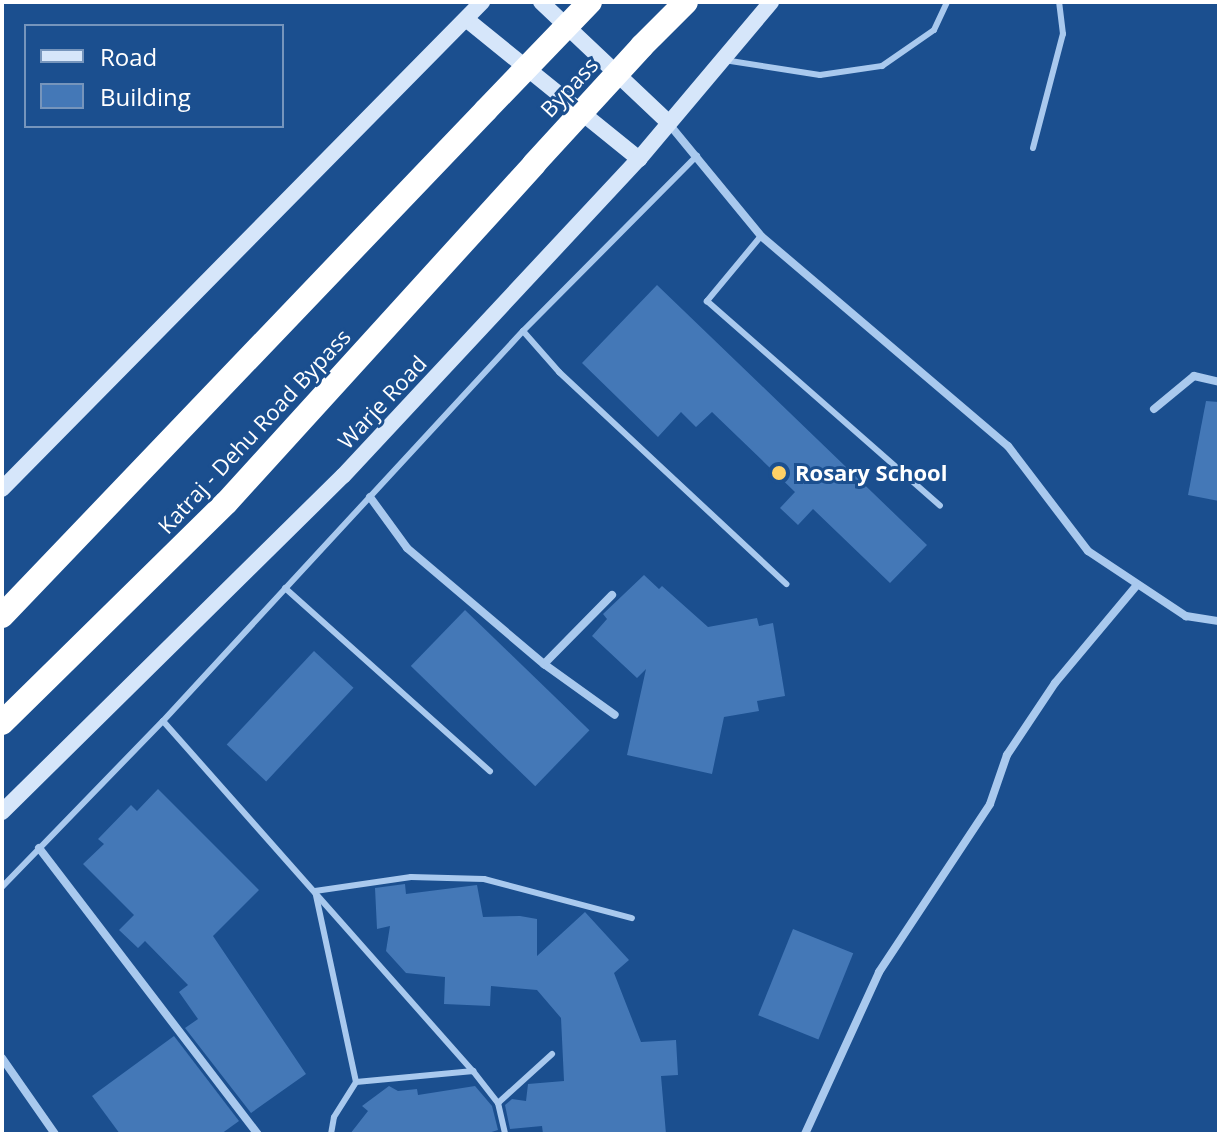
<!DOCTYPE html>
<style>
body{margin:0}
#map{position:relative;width:1221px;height:1136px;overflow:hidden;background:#1b4f8f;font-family:"Open Sans",sans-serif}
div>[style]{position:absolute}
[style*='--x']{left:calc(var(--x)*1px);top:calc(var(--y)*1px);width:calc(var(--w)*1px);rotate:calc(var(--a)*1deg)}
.building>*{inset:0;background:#4478b7;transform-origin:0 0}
.lane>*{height:6px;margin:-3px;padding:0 3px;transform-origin:3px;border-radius:3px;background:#a9c9ee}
.street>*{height:8px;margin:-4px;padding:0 4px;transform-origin:4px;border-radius:4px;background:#a9c9ee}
.secondary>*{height:16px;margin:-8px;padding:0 8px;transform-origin:8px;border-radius:8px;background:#d6e6fa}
.highway>*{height:24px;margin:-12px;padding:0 12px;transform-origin:12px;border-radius:12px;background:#fff}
.highway-bridge>*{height:24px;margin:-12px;padding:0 12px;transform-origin:12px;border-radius:12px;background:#fff}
.dots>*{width:22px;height:22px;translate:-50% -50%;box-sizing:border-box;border:4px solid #1b4f8f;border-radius:50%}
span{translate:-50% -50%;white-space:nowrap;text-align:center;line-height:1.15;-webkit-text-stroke:6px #1b4f8f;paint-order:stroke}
.street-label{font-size:22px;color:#fff}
.poi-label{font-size:22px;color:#fff;font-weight:700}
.left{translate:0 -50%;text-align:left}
.frame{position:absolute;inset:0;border:4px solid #fff;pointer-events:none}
.legend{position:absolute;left:24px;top:24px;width:260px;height:104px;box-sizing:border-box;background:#1b4f8f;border:2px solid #7695bc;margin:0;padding:10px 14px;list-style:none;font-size:24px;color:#fff}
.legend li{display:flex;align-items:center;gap:16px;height:40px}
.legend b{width:40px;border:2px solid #7695bc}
</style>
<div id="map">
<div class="building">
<div style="clip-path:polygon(657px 285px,927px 545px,890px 583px,813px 509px,798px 525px,780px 508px,795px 492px,712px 412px,696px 427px,681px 412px,658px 437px,582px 363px)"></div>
<div style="clip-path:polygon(1206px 401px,1219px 402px,1219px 501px,1188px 495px)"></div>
<div style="clip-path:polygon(644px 575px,659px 589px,662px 586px,708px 627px,757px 618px,759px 626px,773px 623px,785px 696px,757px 701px,759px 711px,724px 717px,712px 774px,627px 755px,646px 669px,637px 678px,592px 636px,607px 619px,603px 614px)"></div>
<div style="left:465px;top:610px;width:173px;height:78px;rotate:44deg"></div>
<div style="left:314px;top:651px;width:54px;height:128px;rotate:43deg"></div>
<div style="clip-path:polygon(158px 789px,259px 890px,213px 936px,306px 1074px,251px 1113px,185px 1028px,198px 1019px,179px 992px,188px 985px,145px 941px,138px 948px,119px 930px,134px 915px,83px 864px,104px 844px,98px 839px,131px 805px,137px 811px)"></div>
<div style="clip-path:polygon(405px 884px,406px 894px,477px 885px,483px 917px,520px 916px,537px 919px,537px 956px,585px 912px,629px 960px,614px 973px,641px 1042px,676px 1040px,678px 1075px,661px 1076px,666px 1134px,543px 1134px,542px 1126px,510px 1129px,505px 1105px,512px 1099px,526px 1101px,528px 1084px,564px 1081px,561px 1018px,537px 990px,491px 986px,490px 1006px,444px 1004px,445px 977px,406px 973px,386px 951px,390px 926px,377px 929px,375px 888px)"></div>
<div style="left:793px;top:929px;width:65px;height:93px;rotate:22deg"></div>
<div style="clip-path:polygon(174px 1036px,239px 1121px,221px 1134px,120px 1134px,92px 1096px)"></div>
<div style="clip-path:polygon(389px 1086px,398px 1091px,417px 1089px,418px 1095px,475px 1086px,492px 1106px,498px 1130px,485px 1134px,350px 1134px,368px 1111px,362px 1106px)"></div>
</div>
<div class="lane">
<div style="--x:724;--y:60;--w:97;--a:8.9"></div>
<div style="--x:820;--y:75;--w:63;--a:-8.3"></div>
<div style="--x:882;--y:66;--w:63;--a:-34.7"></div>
<div style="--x:934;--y:30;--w:31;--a:-65"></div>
<div style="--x:1033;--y:148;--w:118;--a:-75.3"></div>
<div style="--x:1063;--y:34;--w:32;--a:-97"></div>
<div style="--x:761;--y:236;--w:85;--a:129.7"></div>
<div style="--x:707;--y:301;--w:310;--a:41.3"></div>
<div style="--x:523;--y:331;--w:55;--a:48.7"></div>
<div style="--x:559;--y:372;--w:311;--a:43"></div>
<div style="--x:285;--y:588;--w:275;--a:41.8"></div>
<div style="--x:163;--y:721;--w:468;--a:48.5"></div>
<div style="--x:473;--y:1071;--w:41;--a:52"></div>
<div style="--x:498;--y:1103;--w:32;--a:77"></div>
<div style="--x:2;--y:887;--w:231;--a:-45.9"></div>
<div style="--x:163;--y:721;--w:531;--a:-47.29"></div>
<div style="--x:523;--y:331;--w:247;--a:-45.2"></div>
<div style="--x:356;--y:1082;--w:118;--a:-5.4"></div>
<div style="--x:498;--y:1103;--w:73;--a:-42.2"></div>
<div style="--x:331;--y:1134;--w:17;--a:-80"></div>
<div style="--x:334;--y:1117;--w:41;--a:-57.8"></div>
<div style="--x:356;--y:1082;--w:195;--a:-102.1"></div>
<div style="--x:315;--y:891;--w:97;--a:-8.3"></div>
<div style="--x:411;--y:877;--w:73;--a:1.6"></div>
<div style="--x:484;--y:879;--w:153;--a:14.8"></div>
</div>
<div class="street">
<div style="--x:669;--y:124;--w:145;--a:50.6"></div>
<div style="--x:761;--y:236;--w:324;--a:40.4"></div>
<div style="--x:1008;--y:446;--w:132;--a:52.7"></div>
<div style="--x:1088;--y:551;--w:118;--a:33.6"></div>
<div style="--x:1186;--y:616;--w:33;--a:9"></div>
<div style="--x:1154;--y:409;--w:52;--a:-39.5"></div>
<div style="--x:1194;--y:376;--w:26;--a:13"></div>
<div style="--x:370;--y:497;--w:63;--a:54"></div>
<div style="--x:407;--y:548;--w:180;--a:40.3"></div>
<div style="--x:544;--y:664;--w:87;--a:35.7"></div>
<div style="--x:544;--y:664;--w:97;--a:-45.4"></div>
<div style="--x:39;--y:848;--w:360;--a:52.6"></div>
<div style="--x:2;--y:1058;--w:93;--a:55.1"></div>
<div style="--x:805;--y:1134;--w:178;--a:-65.4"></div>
<div style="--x:879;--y:972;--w:201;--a:-56.5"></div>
<div style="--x:990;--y:804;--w:52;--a:-70.9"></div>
<div style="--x:1007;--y:755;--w:87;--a:-56.3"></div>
<div style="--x:1055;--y:683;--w:126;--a:-50.1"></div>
</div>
<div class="secondary">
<div style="--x:541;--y:2;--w:176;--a:43.4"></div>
<div style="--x:466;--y:19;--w:223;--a:39"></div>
<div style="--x:2;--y:489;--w:684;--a:-45.41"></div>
<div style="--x:2;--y:812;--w:479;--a:-44.6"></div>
<div style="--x:343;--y:476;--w:434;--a:-47"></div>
<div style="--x:639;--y:159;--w:205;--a:-49.9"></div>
</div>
<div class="highway">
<div style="--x:642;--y:46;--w:62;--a:-45"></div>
<div style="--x:2;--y:616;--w:700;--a:-46.27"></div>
<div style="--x:2;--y:723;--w:314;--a:-44.5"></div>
<div style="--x:226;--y:503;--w:458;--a:-47.7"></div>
</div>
<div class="highway-bridge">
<div style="--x:486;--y:110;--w:150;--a:-46.1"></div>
<div style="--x:534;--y:164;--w:160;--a:-47.5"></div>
</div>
<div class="dots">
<div style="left:779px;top:473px;background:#ffd166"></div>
</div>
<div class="street-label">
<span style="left:569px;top:87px;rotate:-47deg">Bypass</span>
<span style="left:382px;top:402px;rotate:-47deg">Warje Road</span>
<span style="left:254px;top:431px;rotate:-47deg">Katraj - Dehu Road Bypass</span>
</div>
<div class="poi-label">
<span class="left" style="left:795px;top:473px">Rosary School</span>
</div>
<div class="frame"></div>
<ul class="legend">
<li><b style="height:10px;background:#d6e6fa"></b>Road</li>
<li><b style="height:22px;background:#4478b7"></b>Building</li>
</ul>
</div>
